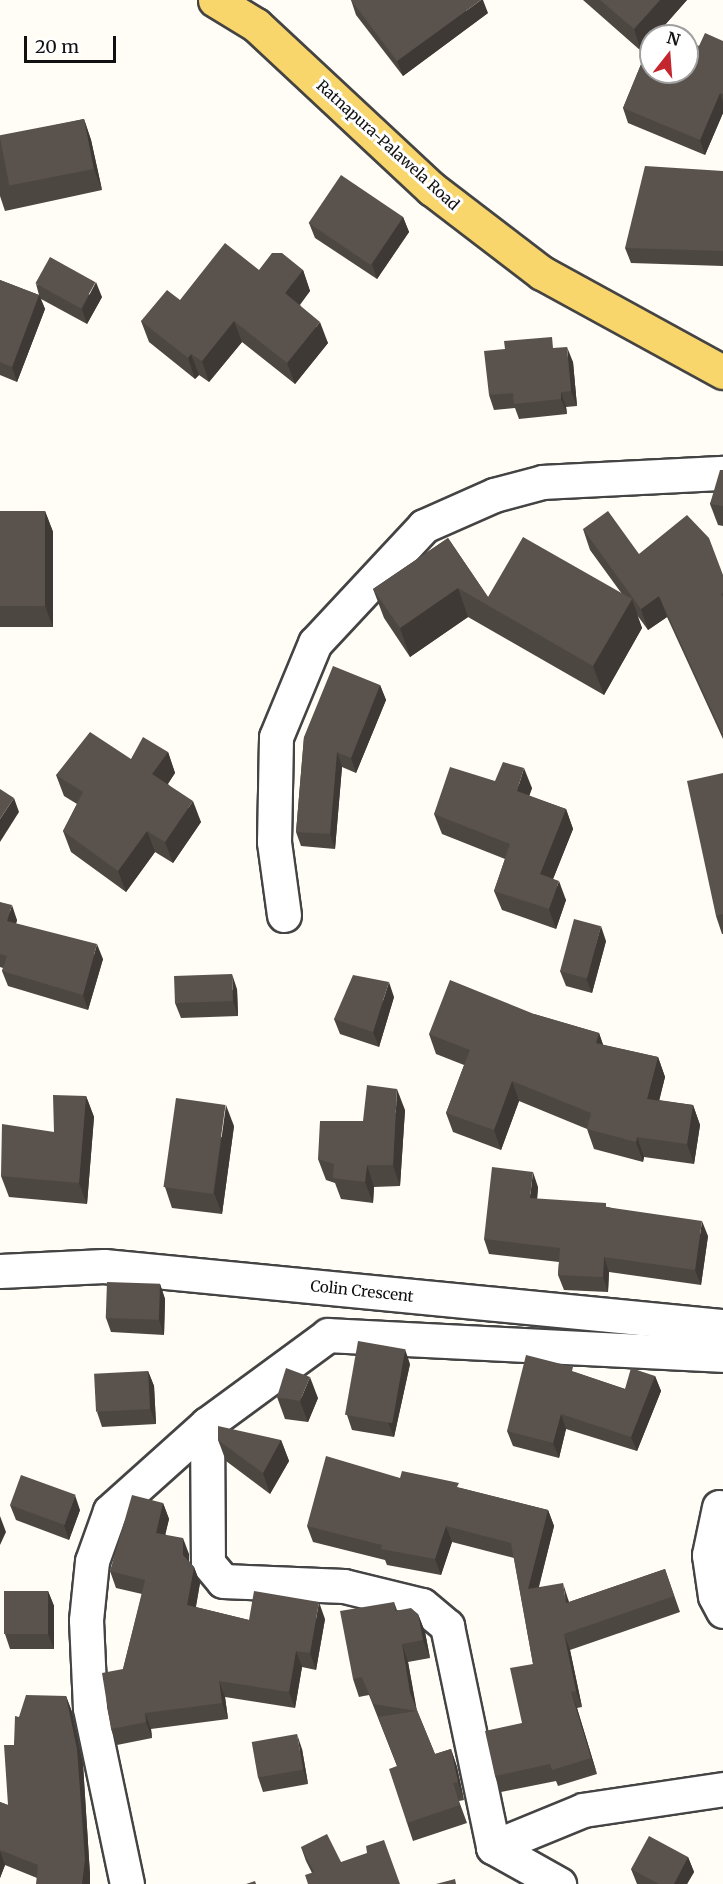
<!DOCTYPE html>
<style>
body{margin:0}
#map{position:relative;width:723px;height:1884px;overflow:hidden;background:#fffdf5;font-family:Merriweather,serif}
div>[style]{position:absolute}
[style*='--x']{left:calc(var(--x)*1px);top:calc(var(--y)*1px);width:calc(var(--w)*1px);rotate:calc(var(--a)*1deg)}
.roads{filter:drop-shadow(2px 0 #444) drop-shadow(-2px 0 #444) drop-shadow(0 2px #444) drop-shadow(0 -2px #444)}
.minor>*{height:33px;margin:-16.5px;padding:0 16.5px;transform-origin:16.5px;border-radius:16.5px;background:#fff}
.major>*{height:33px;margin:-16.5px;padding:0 16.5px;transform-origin:16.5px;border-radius:16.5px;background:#f9d66b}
.wall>*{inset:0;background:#4d4742}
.shaded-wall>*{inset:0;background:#3f3936}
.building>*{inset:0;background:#5a524d;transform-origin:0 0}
span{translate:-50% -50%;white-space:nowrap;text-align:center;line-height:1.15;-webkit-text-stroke:6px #fff;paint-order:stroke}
.street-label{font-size:15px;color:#111}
.north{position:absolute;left:639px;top:24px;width:60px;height:60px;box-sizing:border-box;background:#fff;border:2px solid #a0a0a0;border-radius:50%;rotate:17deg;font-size:16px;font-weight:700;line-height:24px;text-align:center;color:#111}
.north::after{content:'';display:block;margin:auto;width:21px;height:27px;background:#c4262e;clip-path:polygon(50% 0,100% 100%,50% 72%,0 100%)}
.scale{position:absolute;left:24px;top:36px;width:92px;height:27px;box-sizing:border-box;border:3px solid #111;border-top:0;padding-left:8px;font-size:18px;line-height:21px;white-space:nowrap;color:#111;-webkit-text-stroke:4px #fff;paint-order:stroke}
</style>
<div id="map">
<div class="roads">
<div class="minor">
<div style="--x:284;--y:915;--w:74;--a:-97.8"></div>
<div style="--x:274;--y:842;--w:105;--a:-88.9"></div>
<div style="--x:276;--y:737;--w:102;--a:-67.5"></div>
<div style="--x:315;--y:643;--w:160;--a:-47"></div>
<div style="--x:424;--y:526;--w:77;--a:-23.9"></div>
<div style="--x:494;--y:495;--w:51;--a:-14.9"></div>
<div style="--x:543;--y:482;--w:180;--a:-2.9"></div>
<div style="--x:0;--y:1271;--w:104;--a:-2.8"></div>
<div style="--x:104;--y:1266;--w:622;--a:5.54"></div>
<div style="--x:207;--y:1424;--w:139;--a:89.6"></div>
<div style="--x:208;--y:1563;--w:23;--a:50"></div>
<div style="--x:223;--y:1581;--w:121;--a:2.4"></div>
<div style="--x:344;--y:1586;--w:80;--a:13.7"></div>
<div style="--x:422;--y:1605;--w:33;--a:40"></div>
<div style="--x:447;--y:1626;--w:226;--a:78.2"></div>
<div style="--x:493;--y:1847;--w:76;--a:29.3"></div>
<div style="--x:719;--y:1507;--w:49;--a:101.8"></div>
<div style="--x:709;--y:1555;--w:41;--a:81.7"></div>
<div style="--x:715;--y:1596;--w:17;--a:62"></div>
<div style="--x:493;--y:1847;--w:97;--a:-22.3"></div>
<div style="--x:583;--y:1810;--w:142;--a:-8.5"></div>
<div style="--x:127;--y:1884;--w:180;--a:-101.9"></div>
<div style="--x:90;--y:1708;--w:88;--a:-92.6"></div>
<div style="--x:86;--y:1620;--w:59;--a:-84.2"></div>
<div style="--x:92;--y:1561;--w:53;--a:-70.2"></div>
<div style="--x:110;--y:1511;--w:130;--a:-41.9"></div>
<div style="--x:207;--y:1424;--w:150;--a:-36.3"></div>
<div style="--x:328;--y:1335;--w:396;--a:2.9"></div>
</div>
<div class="major">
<div style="--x:215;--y:0;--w:48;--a:31.4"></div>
<div style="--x:256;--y:25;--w:241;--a:43"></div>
<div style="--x:432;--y:189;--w:138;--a:37.4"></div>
<div style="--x:542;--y:273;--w:206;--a:28.7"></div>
</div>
</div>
<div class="wall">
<div style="clip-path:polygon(351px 0,488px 13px,403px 76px,356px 15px)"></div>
<div style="clip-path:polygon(583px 0,687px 0,657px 34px,699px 46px,723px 41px,723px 113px,705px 155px,628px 123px,623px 108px,651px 40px,641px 51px)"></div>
<div style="clip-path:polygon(84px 119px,91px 140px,102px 190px,5px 211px,0 196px,0 137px)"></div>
<div style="clip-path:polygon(723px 171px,723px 266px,631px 263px,625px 248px)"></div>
<div style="clip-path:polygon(403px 217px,409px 232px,377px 279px,315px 238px,309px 223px)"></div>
<div style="clip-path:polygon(259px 270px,303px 270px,310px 291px,300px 305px,328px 343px,295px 384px,242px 342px,209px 382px,199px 375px,195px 379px,149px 342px,141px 321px)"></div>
<div style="clip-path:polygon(0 280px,39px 295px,36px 284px,102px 297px,87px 324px,41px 299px,45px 309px,17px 382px,0 375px)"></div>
<div style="clip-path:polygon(556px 348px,573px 362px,577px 406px,566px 407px,567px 414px,519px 419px,515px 408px,494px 410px,489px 395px)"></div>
<div style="clip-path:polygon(723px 470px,723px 526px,718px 525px,710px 504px)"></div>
<div style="clip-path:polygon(0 511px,45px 511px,53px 532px,53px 627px,0 627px)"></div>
<div style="clip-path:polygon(583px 529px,639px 554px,723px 575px,723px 739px,667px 617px,648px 630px,637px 615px,642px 628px,604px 695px,468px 617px,410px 657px,384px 618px,373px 589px,448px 538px,488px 597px,622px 594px,590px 550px)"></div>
<div style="clip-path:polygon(380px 685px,386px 700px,356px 773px,342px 767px,335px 849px,301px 846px,296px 832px,304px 737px)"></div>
<div style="clip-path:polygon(168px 752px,175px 773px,168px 784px,201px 822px,173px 863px,155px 852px,126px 892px,71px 852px,63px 831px,77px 804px,64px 796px,56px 775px)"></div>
<div style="clip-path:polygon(723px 773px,723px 934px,722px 934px,716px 916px)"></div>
<div style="clip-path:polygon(495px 781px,532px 788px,529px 796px,566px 809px,573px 829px,553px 879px,566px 900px,556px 929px,502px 910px,494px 891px,505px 859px,442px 834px,434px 814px)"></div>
<div style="clip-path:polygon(0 902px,17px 920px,16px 924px,103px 959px,88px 1010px,8px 986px,2px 971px,3px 968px,0 967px)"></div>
<div style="clip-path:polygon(606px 941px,592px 993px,566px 986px,560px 971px)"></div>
<div style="clip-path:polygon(237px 989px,238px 1016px,181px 1018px,175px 1003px)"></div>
<div style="clip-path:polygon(394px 997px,379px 1047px,340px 1034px,334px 1019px)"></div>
<div style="clip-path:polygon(534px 1014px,599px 1033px,603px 1045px,658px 1057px,665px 1077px,659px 1100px,693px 1105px,700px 1125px,694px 1164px,644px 1157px,643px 1162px,594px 1149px,587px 1129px,519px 1101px,501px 1150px,453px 1132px,446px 1113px,464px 1065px,436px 1054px,429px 1034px)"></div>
<div style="clip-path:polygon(86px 1096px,94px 1117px,87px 1204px,9px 1197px,1px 1176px,54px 1132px)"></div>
<div style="clip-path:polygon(405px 1110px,400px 1186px,374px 1187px,373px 1203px,341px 1199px,335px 1183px,326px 1180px,318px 1159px,363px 1121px)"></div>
<div style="clip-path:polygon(234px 1126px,222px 1214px,172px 1208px,165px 1187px)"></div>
<div style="clip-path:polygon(538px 1187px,537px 1199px,608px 1207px,708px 1236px,701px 1285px,609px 1272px,608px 1292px,564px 1290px,558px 1275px,559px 1262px,489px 1254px,484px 1239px)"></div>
<div style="clip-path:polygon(160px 1284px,165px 1299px,164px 1335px,111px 1332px,106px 1318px)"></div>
<div style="clip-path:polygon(410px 1364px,394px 1437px,352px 1430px,347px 1415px)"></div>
<div style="clip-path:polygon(148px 1371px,154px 1386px,156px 1424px,102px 1427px,97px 1412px)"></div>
<div style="clip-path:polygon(574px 1372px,625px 1389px,655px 1376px,661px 1391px,637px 1451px,566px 1429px,559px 1458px,513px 1446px,507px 1431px)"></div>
<div style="clip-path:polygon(277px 1397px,318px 1398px,308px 1422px,285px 1419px)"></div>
<div style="clip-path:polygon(218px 1440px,281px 1440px,289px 1461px,270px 1494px,226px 1461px)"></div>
<div style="clip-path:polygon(400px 1478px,460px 1488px,548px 1510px,554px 1526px,539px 1587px,568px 1599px,569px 1602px,665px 1569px,680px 1612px,570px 1650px,582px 1707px,577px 1708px,597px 1774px,558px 1786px,556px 1781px,501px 1792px,495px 1776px,522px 1723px,533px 1664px,514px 1558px,452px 1542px,441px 1575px,387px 1565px,385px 1560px,313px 1542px,307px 1526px)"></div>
<div style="clip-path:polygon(163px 1503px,169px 1519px,165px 1534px,189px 1554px,189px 1561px,194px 1567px,200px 1583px,196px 1607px,249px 1620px,325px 1619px,316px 1670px,302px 1667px,295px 1708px,225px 1697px,228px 1719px,151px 1729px,152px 1738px,117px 1745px,111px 1729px,123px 1669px,142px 1594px,116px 1588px,110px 1571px)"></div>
<div style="clip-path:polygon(10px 1505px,80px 1510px,69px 1540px,16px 1520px)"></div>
<div style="clip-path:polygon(48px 1591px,54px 1606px,54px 1649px,10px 1649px,5px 1634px)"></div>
<div style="clip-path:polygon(394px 1602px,397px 1610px,418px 1614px,425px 1632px,430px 1658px,408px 1662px,416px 1708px,435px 1754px,451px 1749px,457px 1767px,464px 1800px,459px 1801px,467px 1823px,413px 1841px,407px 1823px,397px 1766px,369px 1695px,359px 1697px,353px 1679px)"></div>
<div style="clip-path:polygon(66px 1696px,72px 1712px,83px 1764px,90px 1875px,37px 1878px,5px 1865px,0 1878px,0 1802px,8px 1805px,14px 1745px,19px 1717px)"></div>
<div style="clip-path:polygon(302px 1749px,308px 1784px,263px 1792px,258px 1777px)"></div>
<div style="clip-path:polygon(301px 1847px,341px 1862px,400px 1884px,312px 1873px,306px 1861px)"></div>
<div style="clip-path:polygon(688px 1857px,694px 1872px,687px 1884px,637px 1884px,631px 1869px)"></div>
</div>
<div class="shaded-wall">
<div style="clip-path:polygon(481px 0,483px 0,488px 13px,403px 76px,397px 61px)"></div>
<div style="clip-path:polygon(660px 0,687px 0,655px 36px,651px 36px,651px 40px,641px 51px,634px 29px)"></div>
<div style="clip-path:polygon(720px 93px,723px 102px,723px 113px,705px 155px,700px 140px)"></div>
<div style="clip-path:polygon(84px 119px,91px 140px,102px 190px,94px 169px)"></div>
<div style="clip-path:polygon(403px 217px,409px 232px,377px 279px,372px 264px)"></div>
<div style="clip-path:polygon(303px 270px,310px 291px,292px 314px,285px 293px)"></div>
<div style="clip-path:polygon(96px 282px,102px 297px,87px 324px,82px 309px)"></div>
<div style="clip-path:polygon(39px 295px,45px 309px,17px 382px,12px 367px)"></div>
<div style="clip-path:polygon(234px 321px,242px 342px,209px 382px,202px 361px)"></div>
<div style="clip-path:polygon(320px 322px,328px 343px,295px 384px,287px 363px)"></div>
<div style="clip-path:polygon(567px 347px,573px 362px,577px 406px,571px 391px)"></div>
<div style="clip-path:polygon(191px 354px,199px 375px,195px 379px,188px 358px)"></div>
<div style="clip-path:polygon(561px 392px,566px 407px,567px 414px,561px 399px)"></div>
<div style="clip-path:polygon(45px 511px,53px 532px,53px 627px,45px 606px)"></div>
<div style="clip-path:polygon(458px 588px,468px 617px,410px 657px,400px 628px)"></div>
<div style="clip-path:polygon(659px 596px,667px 617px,648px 630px,641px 609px)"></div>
<div style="clip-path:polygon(632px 599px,642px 628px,604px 695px,593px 666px)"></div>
<div style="clip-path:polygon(380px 685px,386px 700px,356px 773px,351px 758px)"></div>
<div style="clip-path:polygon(168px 752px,175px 773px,160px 795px,152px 774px)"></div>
<div style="clip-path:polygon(337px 752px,342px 767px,335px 849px,330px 834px)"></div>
<div style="clip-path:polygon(524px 768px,532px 788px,524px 811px,517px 791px)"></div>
<div style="clip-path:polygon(14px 798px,19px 812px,0 842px,0 819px)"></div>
<div style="clip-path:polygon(193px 801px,201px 822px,173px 863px,165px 842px)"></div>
<div style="clip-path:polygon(566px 809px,573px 829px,547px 894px,540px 874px)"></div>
<div style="clip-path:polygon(147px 831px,155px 852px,126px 892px,118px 871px)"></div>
<div style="clip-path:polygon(559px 881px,566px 900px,556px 929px,549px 909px)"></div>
<div style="clip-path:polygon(12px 905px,17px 920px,12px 936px,7px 921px)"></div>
<div style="clip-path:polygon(601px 926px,606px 941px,592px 993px,586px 978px)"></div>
<div style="clip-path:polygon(97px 944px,103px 959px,88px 1010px,83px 995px)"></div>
<div style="clip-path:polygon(232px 974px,237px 989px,238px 1016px,233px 1001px)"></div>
<div style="clip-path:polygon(389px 982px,394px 997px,379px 1047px,373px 1032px)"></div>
<div style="clip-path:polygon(599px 1033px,606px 1053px,596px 1043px)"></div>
<div style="clip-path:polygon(658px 1057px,665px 1077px,655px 1118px,647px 1099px)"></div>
<div style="clip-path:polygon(512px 1081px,519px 1101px,501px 1150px,494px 1130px)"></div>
<div style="clip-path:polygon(397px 1089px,405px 1110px,400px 1186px,393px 1165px)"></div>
<div style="clip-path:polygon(86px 1096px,94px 1117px,87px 1204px,79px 1183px)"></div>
<div style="clip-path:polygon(226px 1105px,234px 1126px,222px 1214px,214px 1193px)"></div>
<div style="clip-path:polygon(693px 1105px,700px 1125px,694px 1164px,687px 1144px)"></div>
<div style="clip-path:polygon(637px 1137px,644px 1157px,643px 1162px,636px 1142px)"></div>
<div style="clip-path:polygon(367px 1165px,374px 1187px,373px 1203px,365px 1182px)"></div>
<div style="clip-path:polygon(533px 1172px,538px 1187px,536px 1213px,530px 1198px)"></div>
<div style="clip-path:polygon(702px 1221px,708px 1236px,701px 1285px,695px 1270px)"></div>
<div style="clip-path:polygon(604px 1257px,609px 1272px,608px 1292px,603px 1277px)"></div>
<div style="clip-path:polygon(160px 1284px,165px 1299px,164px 1335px,159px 1320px)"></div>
<div style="clip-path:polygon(405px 1349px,410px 1364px,394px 1437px,388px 1422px)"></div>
<div style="clip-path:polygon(148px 1371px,154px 1386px,156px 1424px,150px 1409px)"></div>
<div style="clip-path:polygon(655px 1376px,661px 1391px,637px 1451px,631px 1437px)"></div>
<div style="clip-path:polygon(310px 1377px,318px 1398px,308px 1422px,300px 1401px)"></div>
<div style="clip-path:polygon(561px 1414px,566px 1429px,559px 1458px,553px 1443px)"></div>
<div style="clip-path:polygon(281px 1440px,289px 1461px,270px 1494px,263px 1473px)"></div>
<div style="clip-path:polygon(75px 1495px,80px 1510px,69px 1540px,64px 1525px)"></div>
<div style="clip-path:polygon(163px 1503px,169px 1519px,162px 1549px,156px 1533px)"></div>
<div style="clip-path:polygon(548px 1510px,554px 1526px,534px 1605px,528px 1589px)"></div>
<div style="clip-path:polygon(0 1516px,6px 1532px,0 1545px)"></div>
<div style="clip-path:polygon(446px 1526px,452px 1542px,441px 1575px,435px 1559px)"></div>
<div style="clip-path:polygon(183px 1538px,189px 1554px,189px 1572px,183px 1555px)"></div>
<div style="clip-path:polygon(194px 1567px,200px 1583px,193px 1621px,187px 1605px)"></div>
<div style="clip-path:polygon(563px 1583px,568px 1599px,572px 1619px,566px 1603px)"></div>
<div style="clip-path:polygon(48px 1591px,54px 1606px,54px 1649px,48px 1634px)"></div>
<div style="clip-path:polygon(319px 1602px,325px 1619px,316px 1670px,310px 1653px)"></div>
<div style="clip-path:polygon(418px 1614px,425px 1632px,430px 1658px,423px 1640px)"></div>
<div style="clip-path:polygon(564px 1634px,570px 1650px,582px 1707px,576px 1691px)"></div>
<div style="clip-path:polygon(402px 1644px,408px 1662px,417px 1711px,410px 1693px)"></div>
<div style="clip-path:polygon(296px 1651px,302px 1667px,295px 1708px,289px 1692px)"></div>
<div style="clip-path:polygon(219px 1681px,225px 1697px,228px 1719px,222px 1703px)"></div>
<div style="clip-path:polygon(571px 1692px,577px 1708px,597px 1774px,591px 1758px)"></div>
<div style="clip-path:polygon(66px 1696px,72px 1712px,83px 1764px,90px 1875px,90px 1884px,82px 1884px)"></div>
<div style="clip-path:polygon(145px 1713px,151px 1729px,152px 1738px,146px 1722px)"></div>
<div style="clip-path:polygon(297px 1734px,302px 1749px,308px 1784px,303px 1769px)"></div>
<div style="clip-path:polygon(451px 1749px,457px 1767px,464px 1800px,458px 1782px)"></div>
<div style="clip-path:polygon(0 1851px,5px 1865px,0 1878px)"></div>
<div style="clip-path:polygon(688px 1857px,694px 1872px,687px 1884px,674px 1884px)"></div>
</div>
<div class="building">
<div style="clip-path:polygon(351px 0,481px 0,397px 61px)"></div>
<div style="clip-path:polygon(600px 0,660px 0,634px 29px)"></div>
<div style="clip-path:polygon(654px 33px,665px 36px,653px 36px)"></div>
<div style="clip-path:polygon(705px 33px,723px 41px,723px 94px,720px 93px,700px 140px,623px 108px,651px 40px,651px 72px,687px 72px,687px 42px,699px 46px)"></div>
<div style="left:84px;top:119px;width:51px;height:86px;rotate:79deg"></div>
<div style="clip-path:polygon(645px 166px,723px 171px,723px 251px,625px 248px)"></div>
<div style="left:341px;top:175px;width:75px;height:58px;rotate:34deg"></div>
<div style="clip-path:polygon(225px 243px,259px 270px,272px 253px,282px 253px,303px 270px,285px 293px,320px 322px,287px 363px,234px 321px,202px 361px,191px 354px,188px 358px,141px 321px,167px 290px,180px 300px)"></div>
<div style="left:50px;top:257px;width:52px;height:30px;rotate:29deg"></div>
<div style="clip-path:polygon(0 280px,39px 295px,12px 367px,0 362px)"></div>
<div style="clip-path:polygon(552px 337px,553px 348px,567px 347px,571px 391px,561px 392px,561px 399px,514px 404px,513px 393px,489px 395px,484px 351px,505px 349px,504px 341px)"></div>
<div style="clip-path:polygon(720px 470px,723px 470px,723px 506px,710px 504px)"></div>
<div style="left:0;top:511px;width:45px;height:95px"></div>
<div style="clip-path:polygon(608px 511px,639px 554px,687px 515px,709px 538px,723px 575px,723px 593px,721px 594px,723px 597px,723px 735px,659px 596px,641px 609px,583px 529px)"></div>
<div style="clip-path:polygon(523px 537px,632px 599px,593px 666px,458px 588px,400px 628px,373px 589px,448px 538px,488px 597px)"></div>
<div style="clip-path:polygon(333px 666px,380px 685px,351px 758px,337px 752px,330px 834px,296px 832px,304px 737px)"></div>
<div style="clip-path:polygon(90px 732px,131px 759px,143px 737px,168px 752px,152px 774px,193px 801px,165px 842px,147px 831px,118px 871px,63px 831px,83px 792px,56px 775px)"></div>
<div style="clip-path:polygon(503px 762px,524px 768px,517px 791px,566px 809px,540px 874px,559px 881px,549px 909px,494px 891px,510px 844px,434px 814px,450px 767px,495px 781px)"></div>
<div style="clip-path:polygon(723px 773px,723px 914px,716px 916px,687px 781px)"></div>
<div style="clip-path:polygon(0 789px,14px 798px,0 819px)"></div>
<div style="clip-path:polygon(0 902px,12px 905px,7px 921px,97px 944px,83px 995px,2px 971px,7px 956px,0 954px)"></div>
<div style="left:574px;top:919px;width:28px;height:54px;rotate:15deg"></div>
<div style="left:232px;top:974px;width:27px;height:58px;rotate:88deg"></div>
<div style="clip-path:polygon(353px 975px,389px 982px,373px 1032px,334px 1019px)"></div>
<div style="clip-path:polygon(450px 980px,534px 1014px,599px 1033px,596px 1043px,658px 1057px,647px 1099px,693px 1105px,687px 1144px,637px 1137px,636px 1142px,587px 1129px,591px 1113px,512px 1081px,494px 1130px,446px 1113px,470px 1050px,429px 1034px)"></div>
<div style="clip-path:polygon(367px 1085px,397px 1089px,393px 1165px,367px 1165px,365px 1182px,333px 1178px,334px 1164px,318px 1159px,320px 1121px,363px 1121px)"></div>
<div style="clip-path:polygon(53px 1095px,86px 1096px,79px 1183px,1px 1176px,2px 1124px,54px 1132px)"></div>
<div style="left:176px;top:1098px;width:50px;height:90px;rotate:8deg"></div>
<div style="clip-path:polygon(492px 1167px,533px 1172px,530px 1198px,606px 1203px,606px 1207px,702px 1221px,695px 1270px,604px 1257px,603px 1277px,558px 1275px,560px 1248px,484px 1239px)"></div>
<div style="left:107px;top:1282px;width:53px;height:36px;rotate:2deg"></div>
<div style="left:358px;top:1341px;width:48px;height:75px;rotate:10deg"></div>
<div style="clip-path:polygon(526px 1355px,573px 1367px,572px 1371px,625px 1389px,631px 1368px,655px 1376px,631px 1437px,561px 1414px,553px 1443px,507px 1431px)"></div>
<div style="clip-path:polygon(286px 1368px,310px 1377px,300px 1401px,277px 1397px)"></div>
<div style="left:148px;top:1371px;width:38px;height:54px;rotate:87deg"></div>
<div style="clip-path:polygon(218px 1426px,281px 1440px,263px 1473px,218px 1440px)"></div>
<div style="clip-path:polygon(326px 1456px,400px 1478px,402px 1471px,459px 1483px,457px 1487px,548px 1510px,528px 1589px,563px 1583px,566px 1603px,665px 1569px,674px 1596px,564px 1634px,576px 1691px,571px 1692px,591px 1758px,552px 1770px,550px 1764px,495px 1776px,485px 1731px,522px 1723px,510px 1668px,533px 1664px,511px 1543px,446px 1526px,435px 1559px,381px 1549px,382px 1545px,307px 1526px)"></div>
<div style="left:21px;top:1475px;width:58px;height:32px;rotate:20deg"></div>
<div style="clip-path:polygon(132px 1495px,163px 1503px,156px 1533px,183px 1538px,183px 1555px,194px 1567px,187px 1605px,249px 1620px,254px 1591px,319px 1602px,310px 1653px,296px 1651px,289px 1692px,219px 1681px,222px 1703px,145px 1713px,146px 1722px,111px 1729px,102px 1673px,123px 1669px,145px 1580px,110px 1571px)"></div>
<div style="left:4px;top:1591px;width:44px;height:43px"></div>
<div style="clip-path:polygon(394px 1602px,395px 1611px,411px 1608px,418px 1614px,423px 1640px,402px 1644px,410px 1693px,435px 1754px,451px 1749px,458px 1782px,453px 1783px,460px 1805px,407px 1823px,389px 1769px,397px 1766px,378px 1717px,417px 1711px,373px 1704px,362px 1677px,353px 1679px,340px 1611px)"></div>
<div style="clip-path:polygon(26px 1695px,66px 1696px,77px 1749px,85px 1859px,82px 1884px,36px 1884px,38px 1865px,0 1850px,0 1802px,8px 1805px,4px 1745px,14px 1745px,15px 1716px,19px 1717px)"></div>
<div style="left:297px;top:1734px;width:36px;height:46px;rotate:80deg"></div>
<div style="clip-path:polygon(327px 1834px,341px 1862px,367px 1853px,366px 1846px,384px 1840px,400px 1884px,308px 1884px,305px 1875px,314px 1872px,301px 1847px)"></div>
<div style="clip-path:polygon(649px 1836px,688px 1857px,674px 1884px,659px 1884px,631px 1869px)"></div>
<div style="clip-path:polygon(455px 1879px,456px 1884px,436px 1884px)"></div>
<div style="clip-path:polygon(255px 1881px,256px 1884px,246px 1884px)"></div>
</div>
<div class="street-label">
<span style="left:388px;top:145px;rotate:42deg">Ratnapura-Palawela Road</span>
<span style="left:362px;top:1291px;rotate:6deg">Colin Crescent</span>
</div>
<div class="north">N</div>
<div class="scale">20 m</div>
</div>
